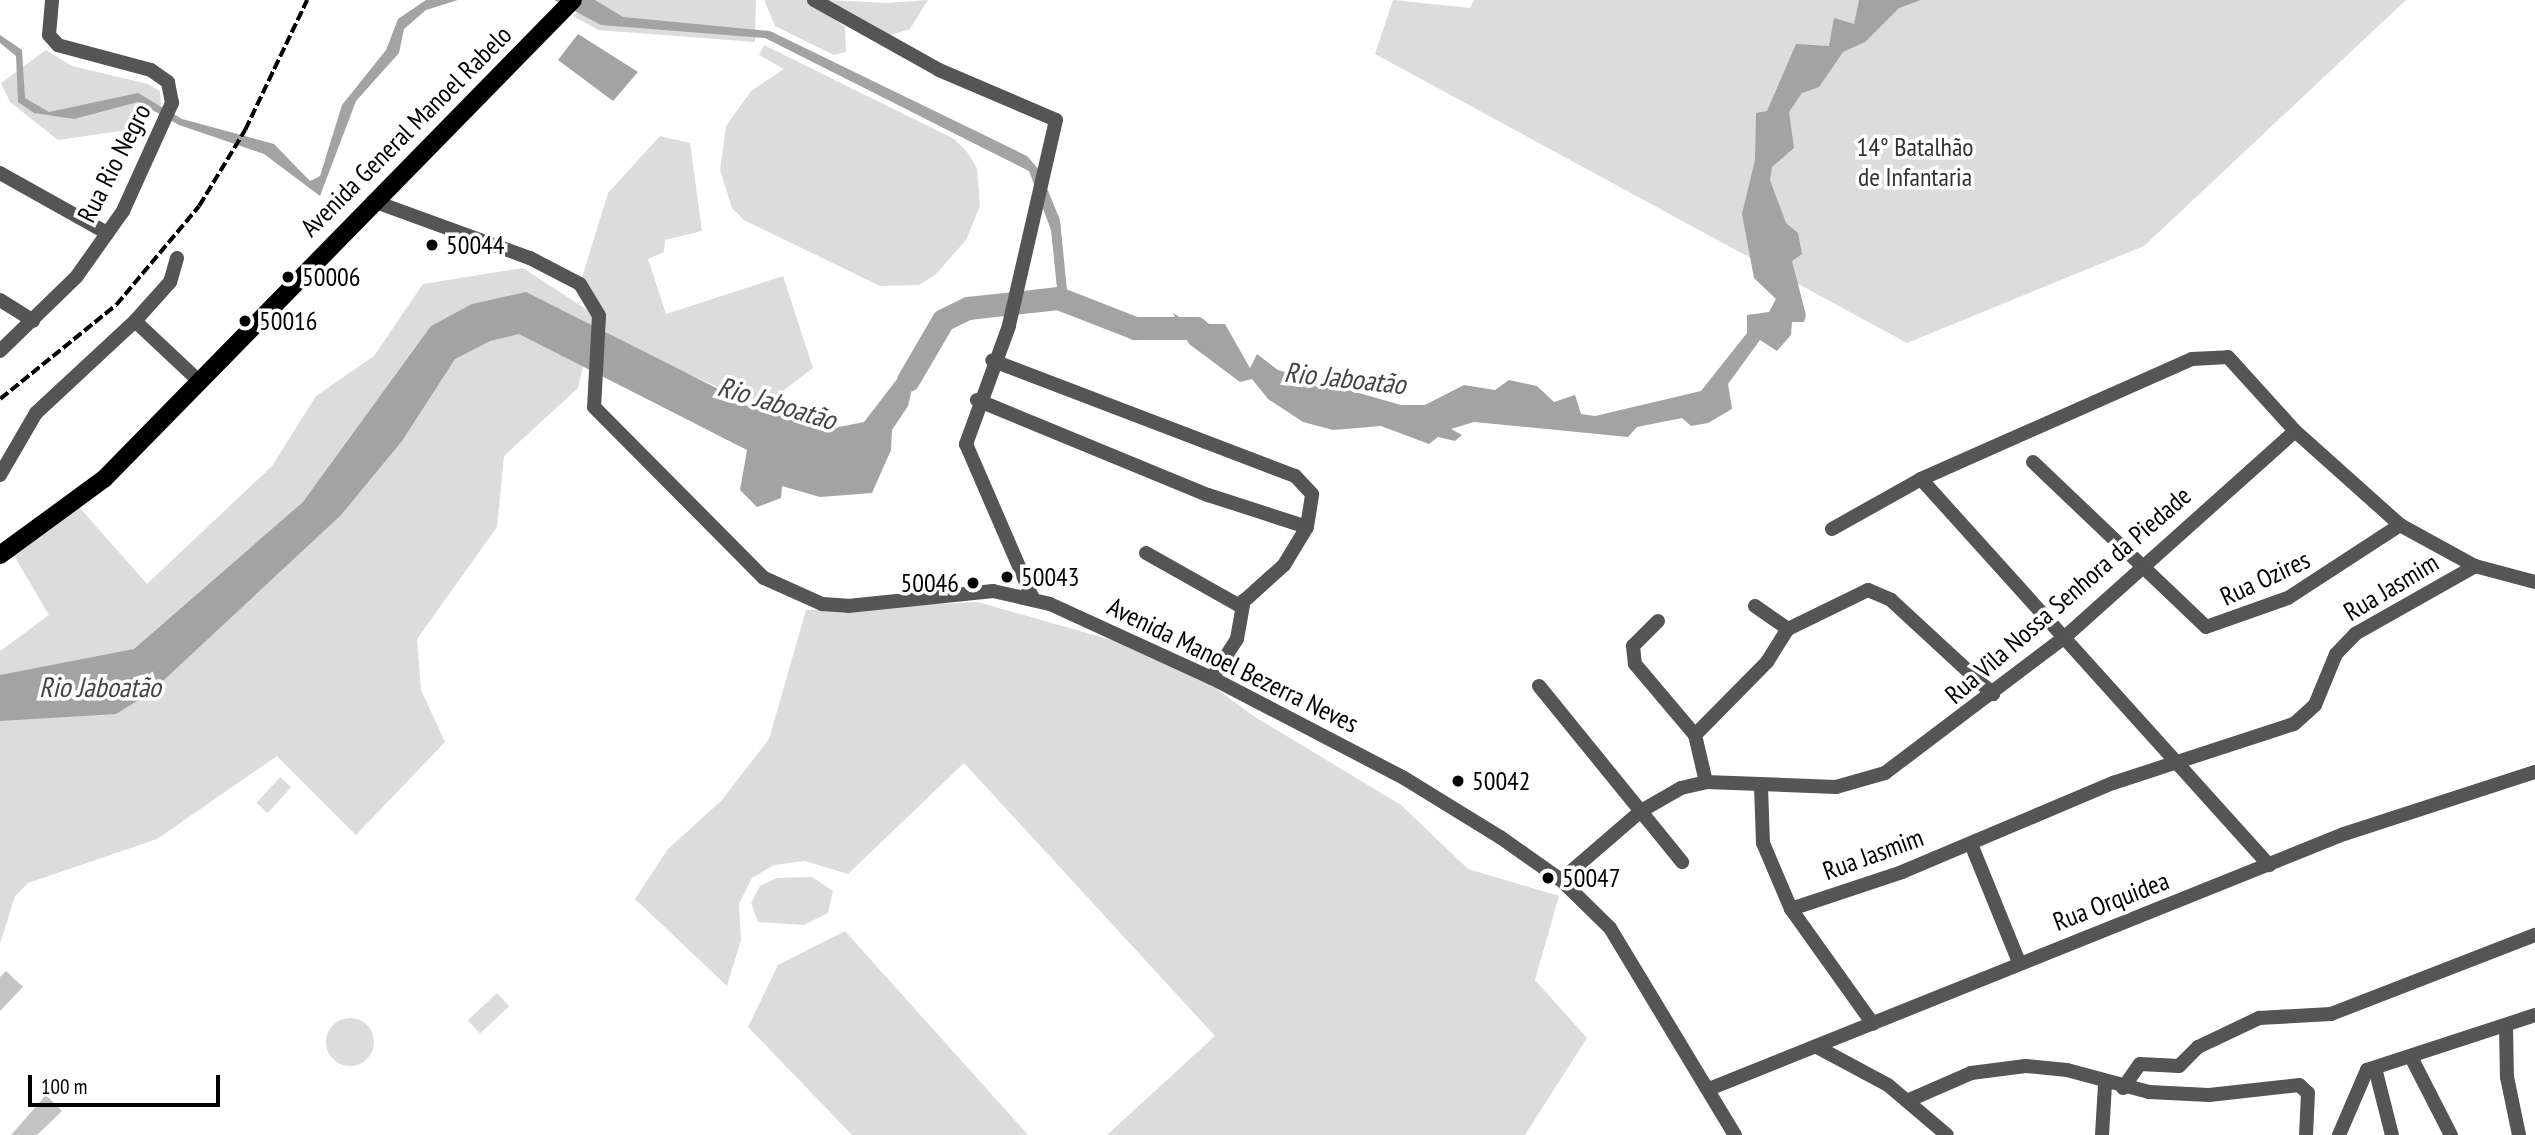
<!DOCTYPE html>
<meta charset="utf-8">
<style>
body{margin:0}
#map{position:relative;width:2535px;height:1135px;overflow:hidden;background:#fff;font-family:"PT Sans Narrow",sans-serif}
div>[style]{position:absolute}
[style*='--x']{left:calc(var(--x)*1px);top:calc(var(--y)*1px);width:calc(var(--w)*1px);rotate:calc(var(--a)*1deg)}
.green>*{inset:0;background:#dcdcdc;transform-origin:0 0}
.round{border-radius:50%}
.water>*{inset:0;background:#a3a3a3}
.river>*{height:23px;margin:-11.5px;padding:0 11.5px;transform-origin:11.5px;border-radius:11.5px;background:#a3a3a3}
.building>*{inset:0;background:#c4c4c4}
.minor>*{height:14px;margin:-7px;padding:0 7px;transform-origin:7px;border-radius:7px;background:#555}
.major>*{height:18px;margin:-9px;padding:0 9px;transform-origin:9px;border-radius:9px;background:#000}
.rail>*{height:3.5px;margin-top:-1.75px;transform-origin:0;background:repeating-linear-gradient(90deg,#000 0 10px,transparent 0 13.5px)}
.dots>*{width:19px;height:19px;translate:-50% -50%;box-sizing:border-box;border:4px solid #fff;border-radius:50%}
span{translate:-50% -50%;white-space:nowrap;text-align:center;line-height:1.15;-webkit-text-stroke:7px #fff;paint-order:stroke}
.street-label{font-size:26px;color:#000}
.park-label{font-size:26px;color:#333}
.poi-label{font-size:26px;color:#000}
.left{translate:0 -50%;text-align:left}
.right{translate:-100% -50%;text-align:right}
.water-label{font-size:28px;color:#444;font-style:italic}
.scale{position:absolute;left:28px;top:1075px;width:192px;height:32px;box-sizing:border-box;border:4px solid #000;border-top:0;padding-left:9px;font-size:21px;line-height:24px;white-space:nowrap;color:#000;-webkit-text-stroke:5px #fff;paint-order:stroke}
</style>
<div id="map">
<div class="green">
<div style="clip-path:polygon(590px 0,756px 0,755px 42px,598px 30px,573px 16px)"></div>
<div style="clip-path:polygon(764px 0,809px 0,845px 27px,846px 52px,834px 55px,775px 26px)"></div>
<div style="clip-path:polygon(829px 0,887px 3px,928px 0,910px 29px,891px 35px)"></div>
<div style="clip-path:polygon(1393px 0,1470px 8px,1474px 0,2406px 0,2144px 246px,1907px 343px,1375px 54px)"></div>
<div style="clip-path:polygon(764px 45px,954px 139px,967px 152px,977px 168px,980px 206px,966px 240px,936px 274px,919px 285px,880px 286px,744px 220px,732px 208px,720px 170px,726px 126px,751px 91px,784px 69px,759px 55px)"></div>
<div style="clip-path:polygon(46px 50px,72px 66px,148px 84px,160px 91px,161px 105px,134px 129px,58px 140px,10px 102px,1px 83px)"></div>
<div style="clip-path:polygon(660px 136px,690px 143px,702px 231px,665px 240px,664px 252px,648px 259px,666px 314px,783px 276px,813px 368px,762px 407px,620px 343px,599px 326px,580px 284px,608px 193px)"></div>
<div style="clip-path:polygon(523px 268px,595px 315px,578px 388px,504px 456px,497px 527px,417px 639px,421px 690px,445px 742px,356px 835px,277px 756px,157px 839px,28px 883px,15px 896px,0 944px,0 651px,49px 615px,13px 554px,79px 507px,147px 584px,272px 466px,316px 396px,374px 356px,423px 284px)"></div>
<div style="clip-path:polygon(978px 602px,1174px 658px,1255px 717px,1401px 805px,1468px 869px,1559px 896px,1535px 980px,1587px 1038px,1525px 1135px,1107px 1135px,1215px 1036px,964px 763px,848px 874px,805px 861px,774px 865px,752px 878px,739px 904px,741px 940px,727px 986px,635px 899px,668px 849px,721px 801px,769px 739px,806px 610px)"></div>
<div style="left:280px;top:777px;width:15px;height:35px;rotate:42deg"></div>
<div style="clip-path:polygon(812px 877px,833px 891px,828px 913px,804px 925px,758px 922px,751px 903px,760px 886px,777px 878px)"></div>
<div style="clip-path:polygon(845px 931px,1028px 1135px,852px 1135px,748px 1027px,778px 965px)"></div>
<div style="left:497px;top:993px;width:18px;height:40px;rotate:47deg"></div>
<div class="round" style="left:326px;top:1018px;width:48px;height:48px"></div>
</div>
<div class="water">
<div style="clip-path:polygon(426px 0,458px 0,426px 10px,404px 29px,399px 53px,356px 101px,320px 196px,264px 154px,179px 125px,138px 102px,74px 119px,34px 113px,18px 102px,16px 56px,0 43px,0 35px,22px 50px,25px 98px,49px 112px,138px 93px,182px 119px,274px 144px,310px 181px,320px 176px,342px 105px,386px 50px,398px 19px)"></div>
<div style="clip-path:polygon(554px 0,595px 0,623px 17px,770px 31px,1027px 156px,1040px 171px,1060px 220px,1068px 300px,1058px 298px,1051px 230px,1029px 171px,765px 38px,601px 25px)"></div>
<div style="clip-path:polygon(1859px 0,1921px 0,1899px 8px,1865px 42px,1843px 52px,1819px 87px,1802px 93px,1789px 112px,1794px 148px,1772px 167px,1770px 180px,1786px 223px,1798px 233px,1802px 254px,1792px 261px,1806px 315px,1804px 322px,1792px 322px,1791px 335px,1777px 351px,1760px 340px,1728px 384px,1732px 409px,1708px 423px,1691px 426px,1682px 418px,1637px 427px,1628px 437px,1474px 422px,1451px 429px,1462px 435px,1455px 441px,1438px 437px,1429px 444px,1381px 426px,1333px 430px,1303px 422px,1268px 399px,1252px 379px,1240px 382px,1189px 344px,1173px 313px,1191px 324px,1225px 324px,1250px 368px,1257px 354px,1278px 370px,1401px 405px,1425px 405px,1464px 385px,1495px 390px,1509px 380px,1537px 386px,1554px 402px,1575px 395px,1581px 414px,1595px 416px,1701px 391px,1747px 333px,1747px 315px,1769px 312px,1776px 299px,1754px 278px,1742px 214px,1755px 160px,1756px 113px,1767px 111px,1796px 44px,1829px 46px,1834px 18px,1854px 24px)"></div>
<div style="clip-path:polygon(578px 34px,638px 72px,613px 101px,558px 60px)"></div>
<div style="clip-path:polygon(526px 292px,762px 411px,774px 397px,834px 428px,864px 422px,921px 348px,908px 406px,892px 430px,891px 450px,872px 493px,820px 497px,782px 486px,781px 498px,757px 507px,740px 490px,747px 450px,519px 334px,490px 341px,455px 359px,402px 441px,341px 515px,150px 693px,116px 714px,0 721px,0 675px,134px 649px,303px 502px,431px 326px,472px 304px)"></div>
</div>
<div class="river">
<div style="--x:908;--y:380;--w:69;--a:-59.7"></div>
<div style="--x:943;--y:320;--w:28;--a:-26"></div>
<div style="--x:968;--y:308;--w:91;--a:-6.3"></div>
<div style="--x:1058;--y:298;--w:83;--a:21.3"></div>
<div style="--x:1135;--y:328;--w:61;--a:0"></div>
<div style="--x:1196;--y:328;--w:16;--a:40"></div>
</div>
<div class="building">
<div style="clip-path:polygon(6px 971px,23px 987px,0 1011px,0 977px)"></div>
<div style="clip-path:polygon(46px 1095px,62px 1111px,37px 1135px,11px 1135px)"></div>
</div>
<div class="minor">
<div style="--x:814;--y:0;--w:143;--a:29.2"></div>
<div style="--x:939;--y:70;--w:127;--a:23.1"></div>
<div style="--x:1056;--y:120;--w:211;--a:102.9"></div>
<div style="--x:1009;--y:326;--w:126;--a:110"></div>
<div style="--x:966;--y:444;--w:169;--a:66.6"></div>
<div style="--x:0;--y:173;--w:123;--a:29.3"></div>
<div style="--x:373;--y:201;--w:167;--a:20"></div>
<div style="--x:530;--y:258;--w:56;--a:27.5"></div>
<div style="--x:580;--y:284;--w:37;--a:59"></div>
<div style="--x:599;--y:316;--w:91;--a:93.1"></div>
<div style="--x:594;--y:407;--w:241;--a:45.2"></div>
<div style="--x:764;--y:578;--w:64;--a:24.1"></div>
<div style="--x:822;--y:604;--w:26;--a:4"></div>
<div style="--x:848;--y:606;--w:146;--a:-5.9"></div>
<div style="--x:993;--y:591;--w:58;--a:12.8"></div>
<div style="--x:1050;--y:604;--w:178;--a:24.6"></div>
<div style="--x:1212;--y:678;--w:216;--a:27.5"></div>
<div style="--x:1404;--y:778;--w:113;--a:31.6"></div>
<div style="--x:1500;--y:837;--w:75;--a:35.2"></div>
<div style="--x:1561;--y:880;--w:69;--a:44.4"></div>
<div style="--x:1610;--y:928;--w:242;--a:58.9"></div>
<div style="--x:177;--y:258;--w:25;--a:106"></div>
<div style="--x:170;--y:282;--w:52;--a:131.9"></div>
<div style="--x:135;--y:321;--w:88;--a:43.2"></div>
<div style="--x:0;--y:300;--w:39;--a:32"></div>
<div style="--x:0;--y:351;--w:107;--a:-44.2"></div>
<div style="--x:77;--y:276;--w:80;--a:-54.7"></div>
<div style="--x:123;--y:211;--w:119;--a:-65.6"></div>
<div style="--x:172;--y:103;--w:21;--a:-101"></div>
<div style="--x:168;--y:82;--w:21;--a:-145"></div>
<div style="--x:151;--y:70;--w:96;--a:-165"></div>
<div style="--x:58;--y:45;--w:13;--a:-132"></div>
<div style="--x:49;--y:35;--w:35;--a:-85"></div>
<div style="--x:977;--y:400;--w:250;--a:22.4"></div>
<div style="--x:1208;--y:495;--w:104;--a:17.9"></div>
<div style="--x:1307;--y:527;--w:33;--a:-81"></div>
<div style="--x:1312;--y:494;--w:25;--a:-133"></div>
<div style="--x:1295;--y:476;--w:324;--a:-159.1"></div>
<div style="--x:2033;--y:462;--w:239;--a:43.6"></div>
<div style="--x:2206;--y:627;--w:87;--a:-19.5"></div>
<div style="--x:2288;--y:598;--w:134;--a:-33.1"></div>
<div style="--x:0;--y:475;--w:72;--a:-59.9"></div>
<div style="--x:36;--y:413;--w:135;--a:-42.9"></div>
<div style="--x:1921;--y:479;--w:520;--a:47.96"></div>
<div style="--x:1832;--y:529;--w:102;--a:-29.3"></div>
<div style="--x:1921;--y:479;--w:296;--a:-23.9"></div>
<div style="--x:2192;--y:359;--w:36;--a:-3"></div>
<div style="--x:2228;--y:357;--w:100;--a:47.8"></div>
<div style="--x:2295;--y:431;--w:141;--a:41.8"></div>
<div style="--x:2400;--y:525;--w:85;--a:28.7"></div>
<div style="--x:2475;--y:566;--w:62;--a:14.9"></div>
<div style="--x:1146;--y:553;--w:110;--a:29.4"></div>
<div style="--x:1755;--y:606;--w:40;--a:34.9"></div>
<div style="--x:1658;--y:621;--w:35;--a:135"></div>
<div style="--x:1633;--y:646;--w:18;--a:84"></div>
<div style="--x:1635;--y:664;--w:93;--a:49.8"></div>
<div style="--x:1695;--y:735;--w:48;--a:76.8"></div>
<div style="--x:1212;--y:678;--w:46;--a:-57.3"></div>
<div style="--x:1237;--y:639;--w:39;--a:-80"></div>
<div style="--x:1244;--y:601;--w:54;--a:-42"></div>
<div style="--x:1284;--y:565;--w:44;--a:-58.8"></div>
<div style="--x:1539;--y:686;--w:227;--a:50.9"></div>
<div style="--x:1695;--y:735;--w:103;--a:-45.4"></div>
<div style="--x:1767;--y:662;--w:39;--a:-58"></div>
<div style="--x:1788;--y:629;--w:89;--a:-26"></div>
<div style="--x:1868;--y:590;--w:25;--a:23"></div>
<div style="--x:1891;--y:600;--w:139;--a:42.7"></div>
<div style="--x:1761;--y:786;--w:57;--a:88"></div>
<div style="--x:1763;--y:843;--w:72;--a:67"></div>
<div style="--x:1791;--y:909;--w:117;--a:-18.4"></div>
<div style="--x:1902;--y:872;--w:229;--a:-22.9"></div>
<div style="--x:2113;--y:783;--w:190;--a:-18.1"></div>
<div style="--x:2294;--y:724;--w:28;--a:-42"></div>
<div style="--x:2315;--y:705;--w:55;--a:-67.6"></div>
<div style="--x:2336;--y:654;--w:28;--a:-46"></div>
<div style="--x:2355;--y:634;--w:138;--a:-29.5"></div>
<div style="--x:1971;--y:844;--w:127;--a:67.9"></div>
<div style="--x:1561;--y:880;--w:106;--a:-40.8"></div>
<div style="--x:1641;--y:811;--w:46;--a:-29.9"></div>
<div style="--x:1681;--y:788;--w:26;--a:-13"></div>
<div style="--x:1706;--y:782;--w:130;--a:2.2"></div>
<div style="--x:1836;--y:787;--w:51;--a:-15.9"></div>
<div style="--x:1885;--y:773;--w:227;--a:-37.1"></div>
<div style="--x:2066;--y:636;--w:307;--a:-41.8"></div>
<div style="--x:1791;--y:909;--w:141;--a:54.5"></div>
<div style="--x:2506;--y:1027;--w:50;--a:88.9"></div>
<div style="--x:2507;--y:1077;--w:59;--a:78.3"></div>
<div style="--x:1819;--y:1048;--w:78;--a:28.2"></div>
<div style="--x:1888;--y:1085;--w:77;--a:40.3"></div>
<div style="--x:2411;--y:1057;--w:88;--a:62.9"></div>
<div style="--x:2375;--y:1068;--w:69;--a:75.8"></div>
<div style="--x:2123;--y:1088;--w:29;--a:-55"></div>
<div style="--x:2140;--y:1064;--w:39;--a:3"></div>
<div style="--x:2179;--y:1066;--w:27;--a:-45"></div>
<div style="--x:2198;--y:1047;--w:68;--a:-25.4"></div>
<div style="--x:2259;--y:1018;--w:72;--a:-3.2"></div>
<div style="--x:2331;--y:1014;--w:219;--a:-21.2"></div>
<div style="--x:1709;--y:1089;--w:684;--a:-21.88"></div>
<div style="--x:2344;--y:834;--w:201;--a:-18"></div>
<div style="--x:1907;--y:1101;--w:70;--a:-23.6"></div>
<div style="--x:1971;--y:1073;--w:55;--a:-7.3"></div>
<div style="--x:2026;--y:1066;--w:41;--a:5.6"></div>
<div style="--x:2067;--y:1070;--w:85;--a:15"></div>
<div style="--x:2149;--y:1092;--w:60;--a:2.9"></div>
<div style="--x:2209;--y:1095;--w:91;--a:-6.3"></div>
<div style="--x:2299;--y:1085;--w:12;--a:42"></div>
<div style="--x:2308;--y:1093;--w:42;--a:92.7"></div>
<div style="--x:2102;--y:1135;--w:50;--a:-86.6"></div>
<div style="--x:2339;--y:1135;--w:71;--a:-66.7"></div>
<div style="--x:2367;--y:1070;--w:177;--a:-18.1"></div>
</div>
<div class="major">
<div style="--x:0;--y:555;--w:129;--a:-36.2"></div>
<div style="--x:104;--y:479;--w:670;--a:-45.6"></div>
</div>
<div class="rail">
<div style="--x:0;--y:399;--w:149;--a:-39"></div>
<div style="--x:116;--y:305;--w:129;--a:-50"></div>
<div style="--x:199;--y:206;--w:89;--a:-58.8"></div>
<div style="--x:245;--y:130;--w:144;--a:-64.5"></div>
</div>
<div class="dots">
<div style="left:432px;top:245px;background:#000"></div>
<div style="left:288px;top:277px;background:#000"></div>
<div style="left:245px;top:321px;background:#000"></div>
<div style="left:1007px;top:577px;background:#000"></div>
<div style="left:973px;top:583px;background:#000"></div>
<div style="left:1458px;top:781px;background:#000"></div>
<div style="left:1548px;top:878px;background:#000"></div>
</div>
<div class="street-label">
<span style="left:406px;top:131px;rotate:-45deg">Avenida General Manoel Rabelo</span>
<span style="left:114px;top:163px;rotate:-63deg">Rua Rio Negro</span>
<span style="left:2265px;top:578px;rotate:-25deg">Rua Ozires</span>
<span style="left:2391px;top:587px;rotate:-31deg">Rua Jasmim</span>
<span style="left:2068px;top:595px;rotate:-41deg">Rua Vila Nossa Senhora da Piedade</span>
<span style="left:1233px;top:665px;rotate:26deg">Avenida Manoel Bezerra Neves</span>
<span style="left:1873px;top:854px;rotate:-20deg">Rua Jasmim</span>
<span style="left:2111px;top:901px;rotate:-21deg">Rua Orquidea</span>
</div>
<div class="park-label">
<span style="left:1915px;top:162px">14° Batalhão<br>de Infantaria</span>
</div>
<div class="poi-label">
<span class="left" style="left:446px;top:245px">50044</span>
<span class="left" style="left:302px;top:277px">50006</span>
<span class="left" style="left:259px;top:321px">50016</span>
<span class="left" style="left:1021px;top:577px">50043</span>
<span class="right" style="left:959px;top:583px">50046</span>
<span class="left" style="left:1472px;top:781px">50042</span>
<span class="left" style="left:1562px;top:878px">50047</span>
</div>
<div class="water-label">
<span style="left:1345px;top:378px;rotate:6deg">Rio Jaboatão</span>
<span style="left:777px;top:403px;rotate:17deg">Rio Jaboatão</span>
<span style="left:100px;top:687px">Rio Jaboatão</span>
</div>
<div class="scale">100 m</div>
</div>
